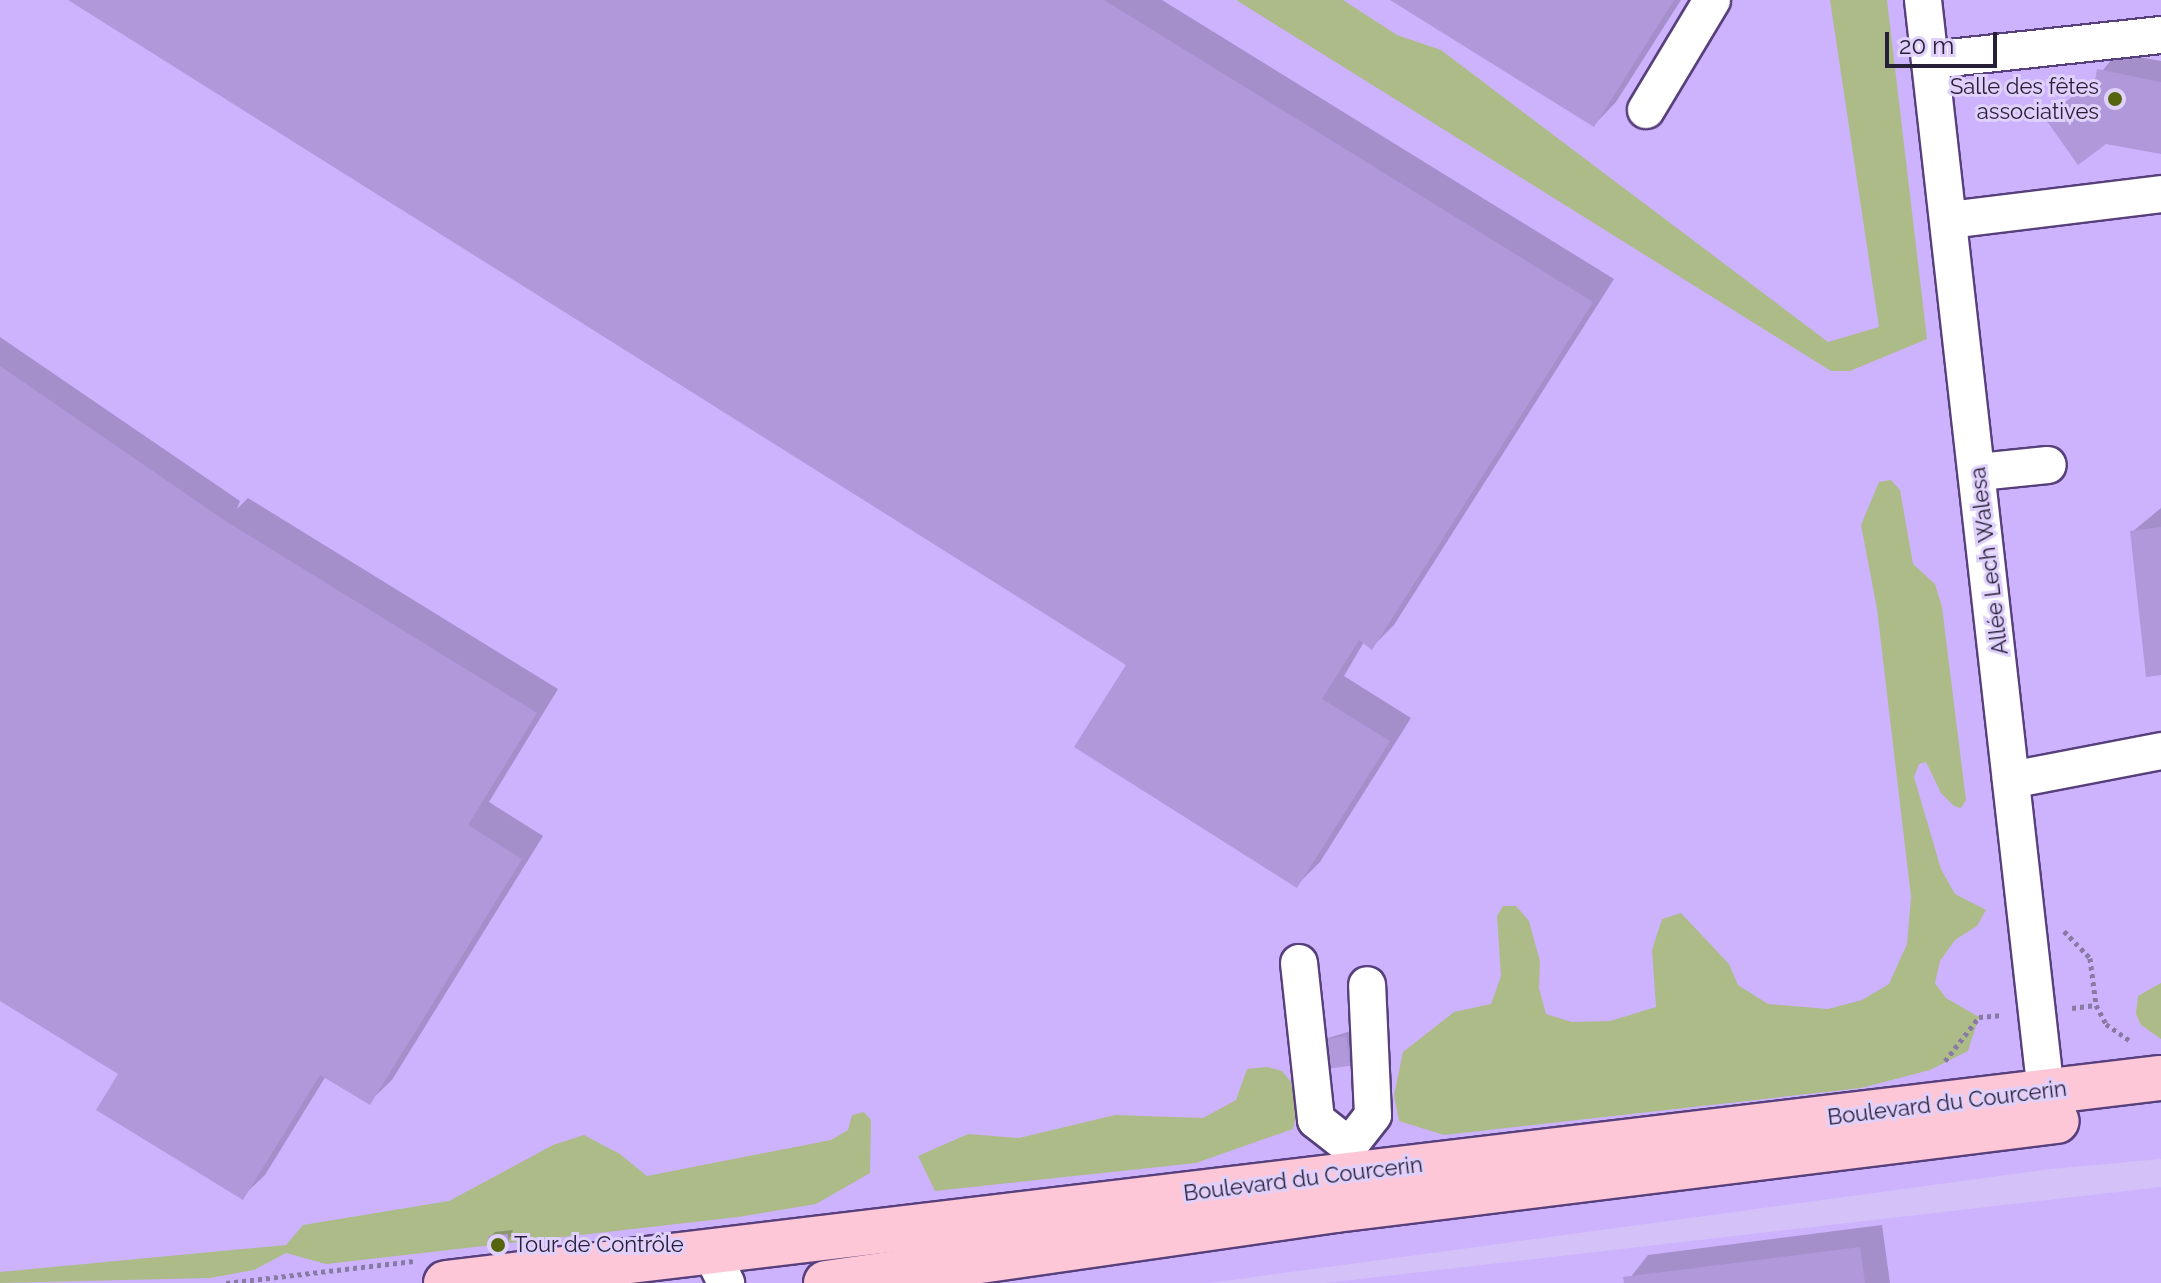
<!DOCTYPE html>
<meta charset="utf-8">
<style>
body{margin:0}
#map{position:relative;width:2161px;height:1283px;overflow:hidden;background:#d4c1f8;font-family:Raleway,sans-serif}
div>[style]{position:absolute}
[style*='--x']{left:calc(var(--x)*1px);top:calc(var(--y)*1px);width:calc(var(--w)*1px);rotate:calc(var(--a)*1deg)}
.built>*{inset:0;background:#cdb3fe}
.green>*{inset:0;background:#adbb88}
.shadow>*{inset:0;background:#0003}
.building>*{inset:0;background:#b098db;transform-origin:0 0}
.path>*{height:5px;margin-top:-2.5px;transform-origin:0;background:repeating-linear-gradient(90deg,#897aa4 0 4px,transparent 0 8px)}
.roads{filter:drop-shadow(2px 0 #57407b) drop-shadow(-2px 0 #57407b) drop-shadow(0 2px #57407b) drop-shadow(0 -2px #57407b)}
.minor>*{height:36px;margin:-18px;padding:0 18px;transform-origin:18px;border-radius:18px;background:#fff}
.major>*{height:44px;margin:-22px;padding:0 22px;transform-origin:22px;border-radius:22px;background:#fec7d7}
.dots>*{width:22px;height:22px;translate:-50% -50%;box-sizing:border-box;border:4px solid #dfd1fb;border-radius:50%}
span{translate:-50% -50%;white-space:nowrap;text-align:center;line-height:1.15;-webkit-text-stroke:6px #dfd1fb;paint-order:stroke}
.poi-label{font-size:22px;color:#271e37}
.right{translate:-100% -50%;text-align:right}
.left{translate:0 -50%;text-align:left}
.street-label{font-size:22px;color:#271e37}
.scale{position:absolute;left:1885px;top:32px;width:112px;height:36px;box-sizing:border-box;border:4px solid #271e37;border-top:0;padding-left:10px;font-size:24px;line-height:28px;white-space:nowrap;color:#271e37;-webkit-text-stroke:6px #dfd1fb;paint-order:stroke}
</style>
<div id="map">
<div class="built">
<div style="clip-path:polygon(0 0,2161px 0,2161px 1159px,2051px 1169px,1210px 1283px,0 1283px)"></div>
<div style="clip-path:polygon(2161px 1187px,2161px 1283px,1325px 1283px)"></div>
</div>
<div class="green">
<div style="clip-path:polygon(1236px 0,1343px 0,1397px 35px,1441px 50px,1828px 342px,1879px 327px,1830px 0,1887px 0,1927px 339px,1850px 371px,1831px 371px)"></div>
<div style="clip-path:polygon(1891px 480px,1900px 490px,1913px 564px,1935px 584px,1942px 607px,1966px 800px,1961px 808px,1954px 806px,1941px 793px,1926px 762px,1919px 764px,1914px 777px,1941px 869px,1955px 894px,1986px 910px,1977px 926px,1955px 940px,1940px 961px,1935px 983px,1946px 998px,1979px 1017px,1968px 1051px,1930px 1070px,1861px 1088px,1444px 1135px,1399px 1121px,1394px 1095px,1403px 1052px,1454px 1012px,1491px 1004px,1501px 976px,1497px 916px,1503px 906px,1516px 906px,1529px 921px,1540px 961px,1539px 988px,1546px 1014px,1572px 1022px,1610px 1021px,1656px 1007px,1652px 950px,1662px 919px,1681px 913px,1729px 964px,1738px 985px,1768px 1004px,1828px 1009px,1862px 1000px,1889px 984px,1907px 944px,1911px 897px,1877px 609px,1861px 525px,1879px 482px)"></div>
<div style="clip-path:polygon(2161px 983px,2161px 1039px,2141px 1025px,2136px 1014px,2138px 996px)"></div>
<div style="clip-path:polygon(1267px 1067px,1282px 1071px,1291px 1082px,1297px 1113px,1293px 1129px,1196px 1163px,935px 1191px,918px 1156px,968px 1134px,1019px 1138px,1115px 1115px,1203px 1118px,1236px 1100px,1247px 1069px)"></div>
<div style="clip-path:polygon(864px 1112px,871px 1120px,870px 1173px,816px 1204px,738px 1217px,326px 1264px,286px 1253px,254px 1270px,210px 1278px,0 1283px,0 1272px,286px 1245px,303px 1225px,449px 1201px,553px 1145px,584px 1135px,620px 1154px,647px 1176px,831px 1140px,848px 1130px,852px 1115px)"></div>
</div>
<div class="shadow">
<div style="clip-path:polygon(73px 0,1162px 0,1614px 279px,1394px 625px,1372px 647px,1364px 642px,1344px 676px,1411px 718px,1320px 862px,1297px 885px,1128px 665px)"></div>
<div style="clip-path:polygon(1393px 0,1681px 0,1616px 102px,1594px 125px)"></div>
<div style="clip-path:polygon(2117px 53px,2161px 61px,2161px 152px,2046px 118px,2098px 76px)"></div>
<div style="clip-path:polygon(0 337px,240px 501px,237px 509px,248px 498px,558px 689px,489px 802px,543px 836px,392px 1080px,369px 1102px,326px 1076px,265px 1175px,242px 1197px,121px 1073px,0 998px)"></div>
<div style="clip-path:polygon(2161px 508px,2161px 673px,2132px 532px)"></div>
<div style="clip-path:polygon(1351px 1031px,1354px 1058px,1349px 1064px,1328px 1038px)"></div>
<div style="clip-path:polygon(1882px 1225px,1890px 1283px,1626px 1283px,1648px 1255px)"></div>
<div style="clip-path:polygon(513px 1230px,508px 1243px,490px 1237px,495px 1232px)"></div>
</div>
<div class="building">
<div style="clip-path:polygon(68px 0,1104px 0,1593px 302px,1372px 650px,1359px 640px,1322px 699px,1390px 741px,1297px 888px,1074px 747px,1126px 665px)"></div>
<div style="clip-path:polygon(1390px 0,1674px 0,1594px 127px)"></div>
<div style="clip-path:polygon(2097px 69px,2161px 82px,2161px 154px,2106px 144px,2078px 165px,2044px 117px,2095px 81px)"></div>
<div style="clip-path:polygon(0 366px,224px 520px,537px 713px,468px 825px,522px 859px,370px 1105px,320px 1075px,243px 1200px,96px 1110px,118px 1074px,0 1001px)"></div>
<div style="clip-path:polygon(2161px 527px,2161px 675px,2146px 677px,2130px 531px)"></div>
<div style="left:1346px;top:1036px;width:30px;height:20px;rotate:82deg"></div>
<div style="left:508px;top:1234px;width:11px;height:20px;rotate:85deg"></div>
<div style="clip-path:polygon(1860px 1247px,1865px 1283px,1624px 1283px,1623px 1277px)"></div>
</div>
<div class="path">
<div style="--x:2064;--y:931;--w:37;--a:46"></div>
<div style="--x:2090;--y:958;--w:47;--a:82.7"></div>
<div style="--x:2072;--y:1008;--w:24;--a:-7"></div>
<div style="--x:2096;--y:1005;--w:21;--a:62"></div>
<div style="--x:2106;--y:1024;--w:28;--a:35"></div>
<div style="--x:1945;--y:1061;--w:56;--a:-52.3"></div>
<div style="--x:1979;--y:1017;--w:24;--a:-5"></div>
<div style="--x:226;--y:1283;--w:189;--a:-6.7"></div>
</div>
<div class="roads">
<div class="minor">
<div style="--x:1923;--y:0;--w:1126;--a:83.58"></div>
<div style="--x:1931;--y:60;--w:231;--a:-6.2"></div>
<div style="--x:1646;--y:110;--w:128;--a:-59"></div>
<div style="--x:1950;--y:220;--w:213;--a:-7"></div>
<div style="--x:1979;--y:472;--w:69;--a:-5.8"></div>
<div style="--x:2011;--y:780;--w:153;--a:-10.9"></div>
<div style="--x:1299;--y:963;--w:158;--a:83.8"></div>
<div style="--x:1316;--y:1120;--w:42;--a:38.2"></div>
<div style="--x:1349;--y:1146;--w:39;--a:-52"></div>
<div style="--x:1373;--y:1115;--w:130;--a:-92.6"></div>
<div style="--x:710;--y:1250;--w:37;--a:64"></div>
</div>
<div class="major">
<div style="--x:446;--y:1283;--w:1727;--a:-6.82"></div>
<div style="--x:826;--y:1283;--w:515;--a:-8.15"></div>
<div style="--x:1336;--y:1210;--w:726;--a:-7.04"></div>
</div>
</div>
<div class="dots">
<div style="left:2115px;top:99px;background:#55650d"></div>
<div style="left:498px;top:1245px;background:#55650d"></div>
</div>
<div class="poi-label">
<span class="right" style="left:2099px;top:99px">Salle des fêtes<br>associatives</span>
<span class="left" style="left:514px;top:1245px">Tour de Contrôle</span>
</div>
<div class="street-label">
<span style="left:1989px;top:561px;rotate:-97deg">Allée Lech Walesa</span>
<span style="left:1947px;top:1103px;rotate:-7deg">Boulevard du Courcerin</span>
<span style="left:1303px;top:1179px;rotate:-7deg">Boulevard du Courcerin</span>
</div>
<div class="scale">20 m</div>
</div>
